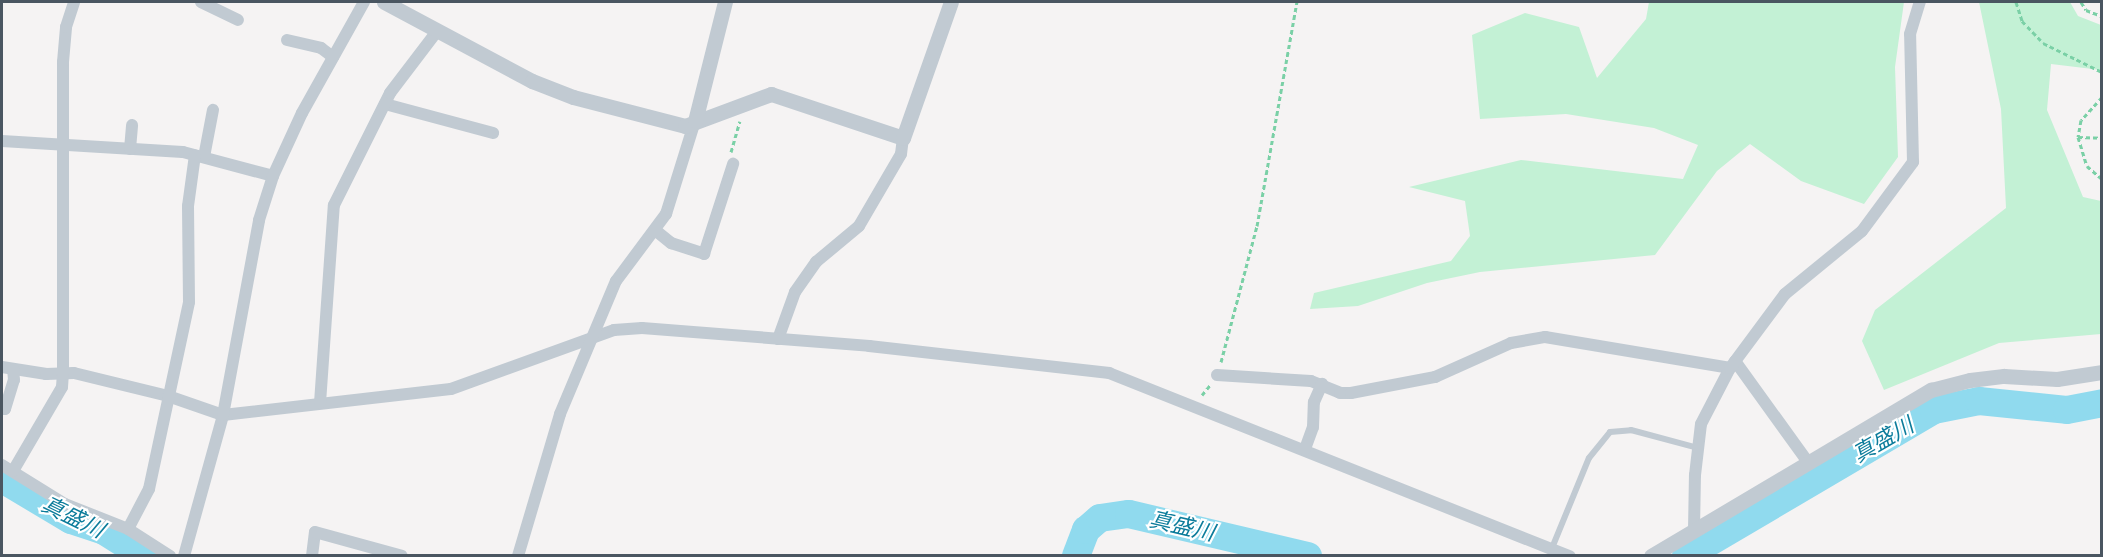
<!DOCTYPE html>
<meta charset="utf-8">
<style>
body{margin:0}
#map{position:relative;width:2103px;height:557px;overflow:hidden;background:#f5f3f3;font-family:"Fira Sans","Noto Sans JP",sans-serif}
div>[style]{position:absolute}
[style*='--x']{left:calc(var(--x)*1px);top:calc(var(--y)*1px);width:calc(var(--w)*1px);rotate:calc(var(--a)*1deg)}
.green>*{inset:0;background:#c3f1d5}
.river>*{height:28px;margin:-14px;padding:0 14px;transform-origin:14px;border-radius:14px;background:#90daee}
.path>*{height:3px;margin-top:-1.5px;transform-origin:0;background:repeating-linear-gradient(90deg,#7ad0a6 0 4.5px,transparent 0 7.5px)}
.service>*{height:6px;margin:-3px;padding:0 3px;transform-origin:3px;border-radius:3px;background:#c1cad2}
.minor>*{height:12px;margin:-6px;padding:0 6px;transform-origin:6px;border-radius:6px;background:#c1cad2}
.tertiary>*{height:15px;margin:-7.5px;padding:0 7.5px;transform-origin:7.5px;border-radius:7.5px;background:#c1cad2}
span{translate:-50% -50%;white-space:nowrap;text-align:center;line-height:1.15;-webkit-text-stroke:4.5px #fff;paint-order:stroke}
.water-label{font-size:22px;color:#0c7c9b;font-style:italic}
.frame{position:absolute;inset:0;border:3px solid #4a5661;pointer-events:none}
</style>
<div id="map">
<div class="green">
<div style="clip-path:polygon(1649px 2px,1904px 2px,1895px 67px,1898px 157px,1864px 204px,1801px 181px,1750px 144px,1717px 171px,1655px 255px,1480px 272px,1427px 283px,1358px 306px,1310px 309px,1314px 293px,1451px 261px,1470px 236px,1465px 201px,1409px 187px,1521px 160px,1683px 179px,1698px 145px,1654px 128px,1566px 114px,1480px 119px,1472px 35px,1525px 13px,1579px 27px,1597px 78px,1646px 19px)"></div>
<div style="clip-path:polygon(1979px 2px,2070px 2px,2078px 16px,2101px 25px,2101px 70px,2051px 64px,2047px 110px,2083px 197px,2101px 201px,2101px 334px,1999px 343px,1884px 390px,1862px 341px,1875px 310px,2006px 208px,2001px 109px)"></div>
</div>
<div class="river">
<div style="--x:2;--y:479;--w:80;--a:30.7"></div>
<div style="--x:71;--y:520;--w:35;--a:18"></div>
<div style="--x:104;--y:531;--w:47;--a:32"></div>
<div style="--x:1076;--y:556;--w:28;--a:-69"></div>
<div style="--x:1086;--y:530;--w:18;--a:-41"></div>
<div style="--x:1100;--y:518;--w:29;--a:-8"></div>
<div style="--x:1129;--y:514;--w:184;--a:13.2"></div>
<div style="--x:1686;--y:556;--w:288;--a:-30.5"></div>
<div style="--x:1934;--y:410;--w:46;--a:-11.3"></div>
<div style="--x:1979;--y:401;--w:88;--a:5.8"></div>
<div style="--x:2067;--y:410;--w:36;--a:-11"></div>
</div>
<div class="path">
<div style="--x:2016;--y:2;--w:20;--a:72"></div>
<div style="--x:2022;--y:21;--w:30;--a:46"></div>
<div style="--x:2043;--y:43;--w:66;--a:26.2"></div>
<div style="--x:2081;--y:2;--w:9;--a:58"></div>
<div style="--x:2086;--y:10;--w:17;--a:21"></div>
<div style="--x:2102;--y:97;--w:31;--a:132"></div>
<div style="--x:2081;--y:120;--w:17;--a:100"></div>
<div style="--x:2078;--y:137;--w:30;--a:73"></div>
<div style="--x:2087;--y:166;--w:20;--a:41"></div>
<div style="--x:2078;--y:137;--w:24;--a:2"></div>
<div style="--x:731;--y:152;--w:32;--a:-74"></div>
<div style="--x:1221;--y:362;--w:141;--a:-75.2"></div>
<div style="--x:1257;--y:226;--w:228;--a:-79.9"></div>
<div style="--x:1202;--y:395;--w:14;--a:-51"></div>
</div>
<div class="service">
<div style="--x:1552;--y:548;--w:97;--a:-67.7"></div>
<div style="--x:1589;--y:458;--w:33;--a:-51"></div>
<div style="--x:1610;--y:432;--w:21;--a:-5"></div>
<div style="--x:1631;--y:430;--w:69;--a:15"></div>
</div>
<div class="minor">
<div style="--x:201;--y:2;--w:41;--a:25.9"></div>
<div style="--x:287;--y:40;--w:35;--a:13"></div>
<div style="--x:321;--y:48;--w:15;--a:37"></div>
<div style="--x:385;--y:104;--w:112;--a:15"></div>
<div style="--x:2;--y:141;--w:181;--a:3.5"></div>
<div style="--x:183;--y:152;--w:93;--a:14.9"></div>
<div style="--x:130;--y:149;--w:24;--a:-85"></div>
<div style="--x:204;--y:157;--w:48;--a:-79.2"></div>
<div style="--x:655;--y:230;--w:21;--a:39"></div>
<div style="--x:671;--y:243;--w:35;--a:18"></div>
<div style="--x:704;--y:254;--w:95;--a:-72.1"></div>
<div style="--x:778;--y:339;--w:50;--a:-70.1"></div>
<div style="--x:795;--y:292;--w:37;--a:-55"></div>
<div style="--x:816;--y:262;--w:56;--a:-39.9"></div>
<div style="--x:859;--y:226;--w:83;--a:-59.7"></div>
<div style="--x:901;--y:154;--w:16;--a:-83"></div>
<div style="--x:1735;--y:361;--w:123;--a:54.2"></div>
<div style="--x:2;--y:367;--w:45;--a:9"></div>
<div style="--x:46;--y:374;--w:28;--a:-2"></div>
<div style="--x:74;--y:373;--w:97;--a:13.7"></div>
<div style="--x:168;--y:396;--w:58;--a:19.1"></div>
<div style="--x:223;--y:415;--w:229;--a:-6.5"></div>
<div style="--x:451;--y:389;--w:173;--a:-19.9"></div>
<div style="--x:614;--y:330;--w:28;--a:-4"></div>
<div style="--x:642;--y:328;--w:228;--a:4.5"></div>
<div style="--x:869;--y:346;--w:242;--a:6.4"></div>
<div style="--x:1109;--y:373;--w:496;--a:21.7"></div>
<div style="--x:1217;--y:375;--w:94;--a:3.7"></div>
<div style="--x:1311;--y:381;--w:31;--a:22"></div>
<div style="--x:1340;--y:393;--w:11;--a:0"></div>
<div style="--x:1351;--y:393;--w:86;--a:-10.8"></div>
<div style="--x:1435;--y:377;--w:83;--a:-24.1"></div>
<div style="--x:1511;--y:343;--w:35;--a:-10"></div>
<div style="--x:1545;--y:337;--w:188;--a:9.5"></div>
<div style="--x:320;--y:403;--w:198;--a:-86"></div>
<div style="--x:334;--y:205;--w:125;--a:-63.4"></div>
<div style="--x:390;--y:93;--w:79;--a:-52.7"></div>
<div style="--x:2;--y:408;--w:3;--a:18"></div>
<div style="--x:5;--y:409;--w:30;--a:-73"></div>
<div style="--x:14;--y:380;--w:11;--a:-95"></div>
<div style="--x:1305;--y:449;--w:23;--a:-70"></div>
<div style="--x:1313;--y:427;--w:25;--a:-88"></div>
<div style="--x:1314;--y:402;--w:20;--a:-66"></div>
<div style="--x:2;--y:465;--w:74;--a:31.8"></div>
<div style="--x:65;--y:504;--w:68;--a:21.6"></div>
<div style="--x:128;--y:529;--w:50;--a:32.7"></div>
<div style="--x:13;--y:471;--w:97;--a:-59.7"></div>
<div style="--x:62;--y:387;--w:13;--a:-86"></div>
<div style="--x:63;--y:374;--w:312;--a:-90"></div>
<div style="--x:63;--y:62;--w:35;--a:-85"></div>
<div style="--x:66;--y:27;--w:26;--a:-72"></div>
<div style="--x:128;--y:529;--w:45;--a:-62.3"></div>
<div style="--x:149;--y:489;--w:191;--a:-77.9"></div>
<div style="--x:189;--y:302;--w:96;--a:-90.6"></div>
<div style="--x:188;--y:206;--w:51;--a:-82.2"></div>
<div style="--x:1694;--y:530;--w:55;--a:-89"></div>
<div style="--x:1695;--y:475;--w:51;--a:-83.3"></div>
<div style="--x:1701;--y:424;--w:63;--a:-62.6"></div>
<div style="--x:1730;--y:368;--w:92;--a:-53.4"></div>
<div style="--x:1785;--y:294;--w:99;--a:-39.3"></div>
<div style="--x:1862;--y:231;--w:86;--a:-53.5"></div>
<div style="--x:1913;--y:162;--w:128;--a:-91.3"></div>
<div style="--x:1910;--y:34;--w:34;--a:-73"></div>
<div style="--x:184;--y:556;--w:146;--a:-74.5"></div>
<div style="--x:223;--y:415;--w:198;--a:-79.5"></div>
<div style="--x:259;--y:220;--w:46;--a:-72.3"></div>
<div style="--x:273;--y:176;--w:69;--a:-65.3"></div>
<div style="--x:302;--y:113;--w:127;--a:-60.8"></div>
<div style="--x:312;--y:556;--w:24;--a:-83"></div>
<div style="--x:315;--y:532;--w:90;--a:15.4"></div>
<div style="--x:518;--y:556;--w:148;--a:-73.5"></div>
<div style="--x:560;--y:414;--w:144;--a:-67.2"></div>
<div style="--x:616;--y:281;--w:84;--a:-53.3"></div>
<div style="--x:666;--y:214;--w:97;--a:-72.7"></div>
</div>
<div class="tertiary">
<div style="--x:384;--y:2;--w:168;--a:28.1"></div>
<div style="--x:532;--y:81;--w:44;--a:21.3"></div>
<div style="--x:573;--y:97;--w:116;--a:14.5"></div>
<div style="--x:685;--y:126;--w:92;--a:-20.4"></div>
<div style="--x:771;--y:94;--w:139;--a:18.4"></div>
<div style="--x:903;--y:138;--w:144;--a:-70.6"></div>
<div style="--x:695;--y:121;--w:123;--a:-75.9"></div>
<div style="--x:1651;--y:556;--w:326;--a:-30.7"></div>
<div style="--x:1931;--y:390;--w:40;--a:-14.4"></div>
<div style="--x:1970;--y:380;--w:34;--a:-7"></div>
<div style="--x:2004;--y:376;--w:53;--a:3.2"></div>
<div style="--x:2057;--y:379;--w:46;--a:-8.8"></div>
</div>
<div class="water-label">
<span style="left:1883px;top:440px;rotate:-30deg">真盛川</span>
<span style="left:73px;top:517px;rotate:26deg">真盛川</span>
<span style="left:1182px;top:526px;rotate:13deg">真盛川</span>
</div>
<div class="frame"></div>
</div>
